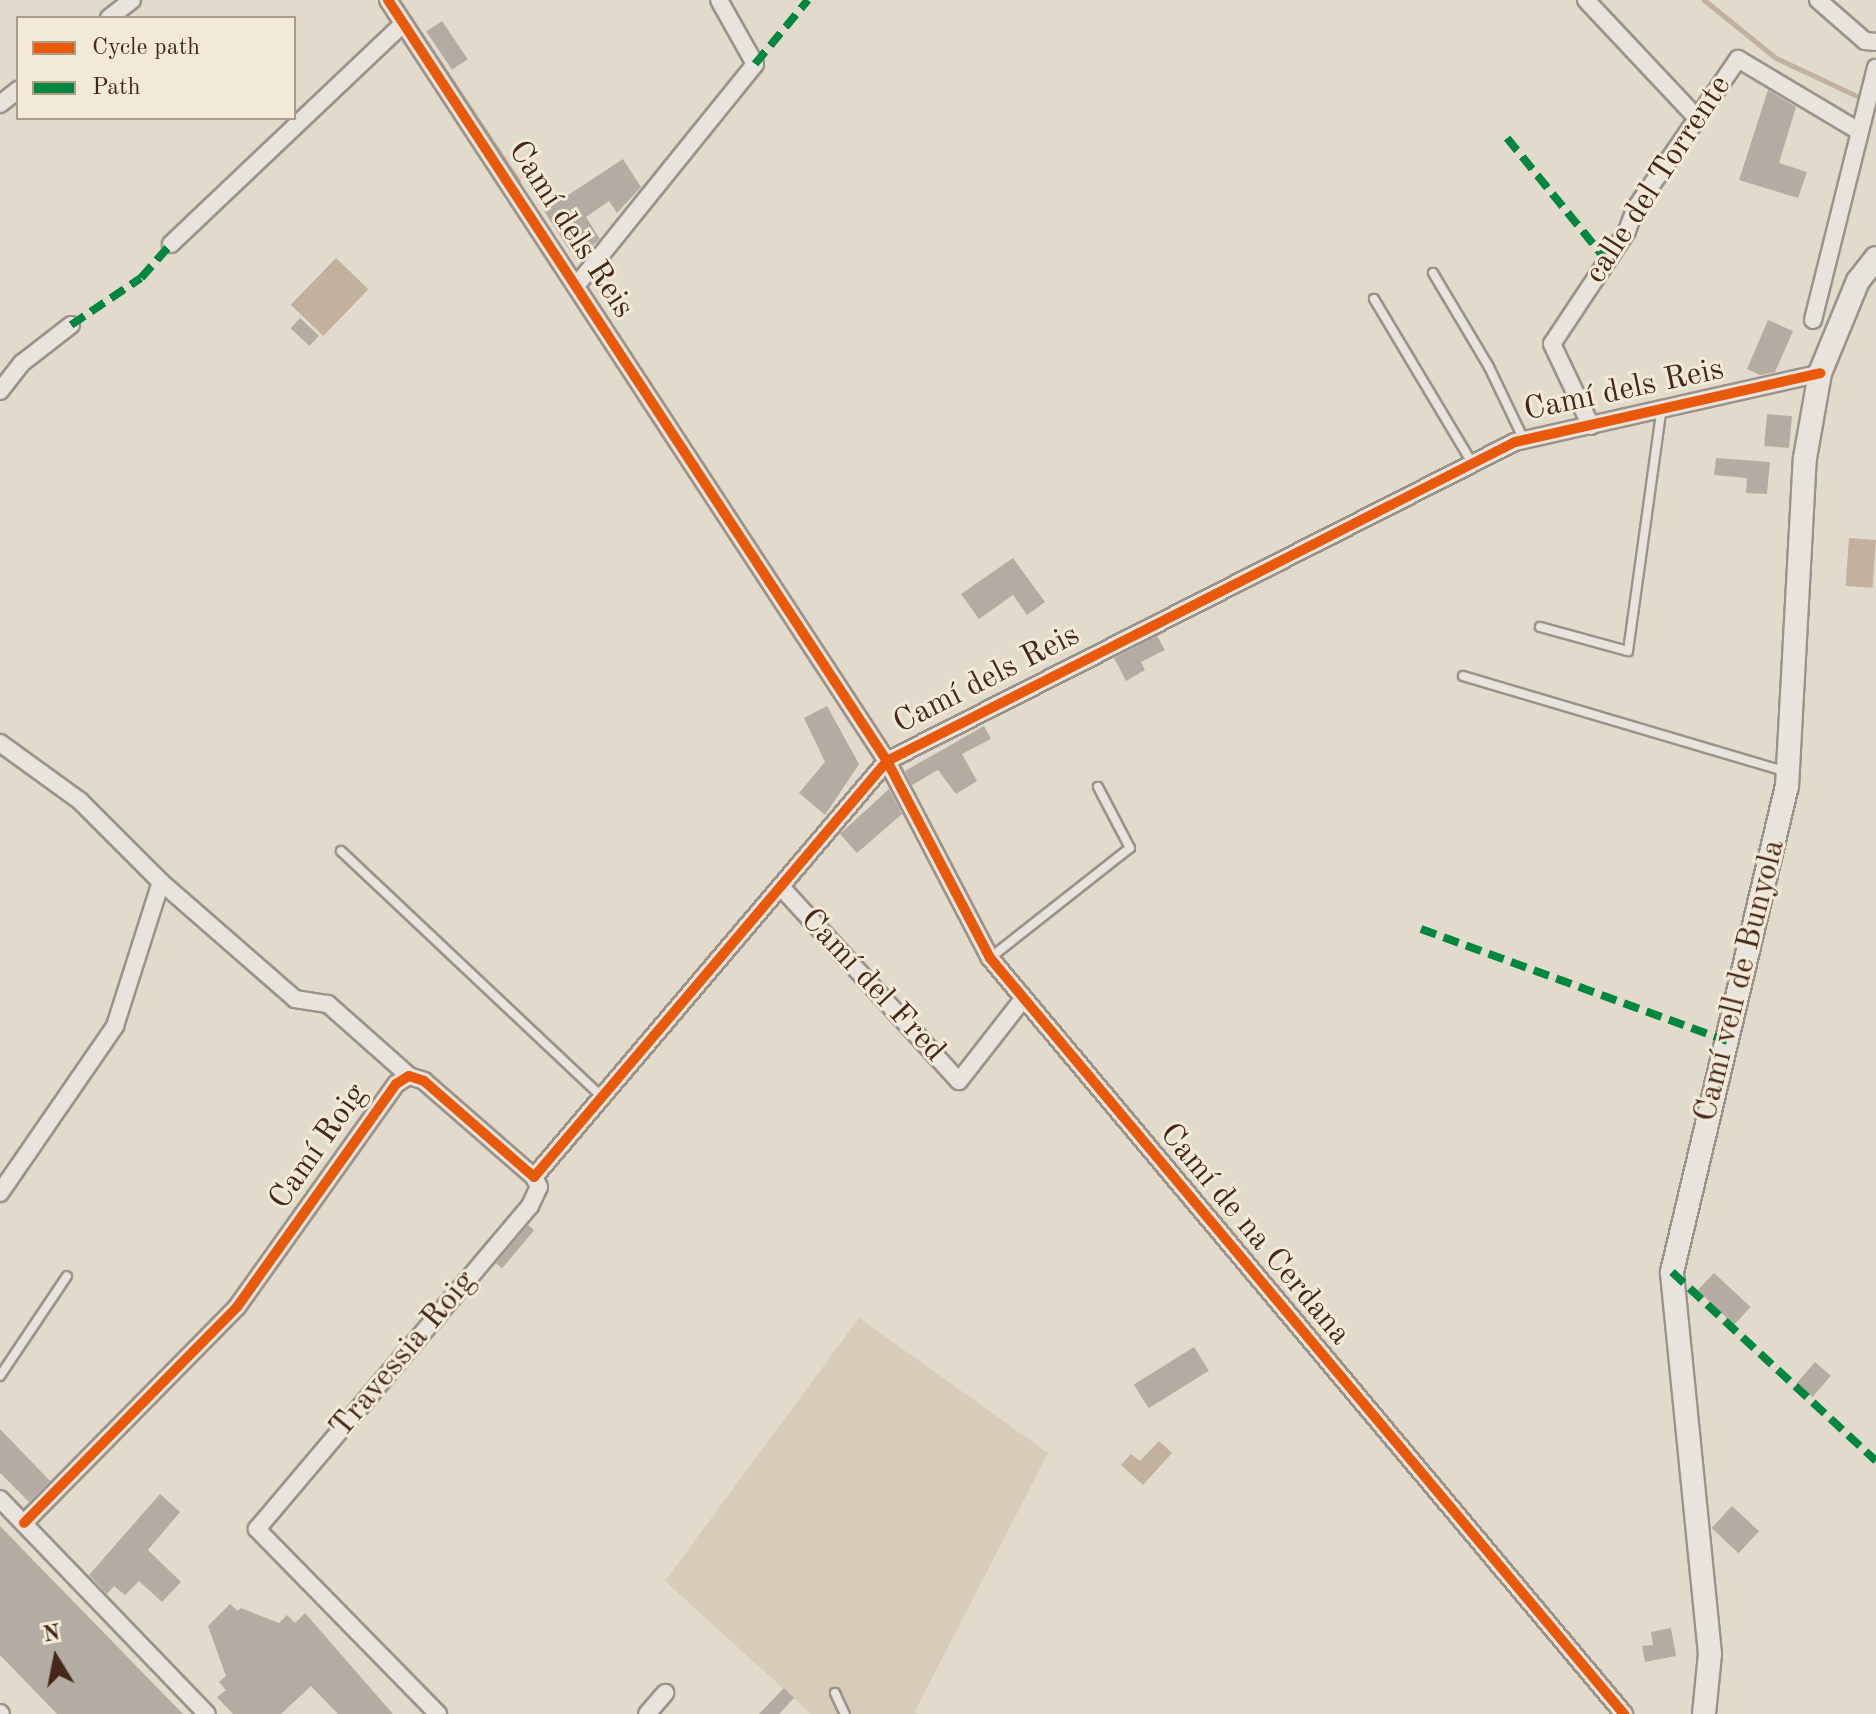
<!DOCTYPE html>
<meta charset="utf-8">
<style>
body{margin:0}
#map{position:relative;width:1876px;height:1714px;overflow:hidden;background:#e2dacb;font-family:"Old Standard TT",serif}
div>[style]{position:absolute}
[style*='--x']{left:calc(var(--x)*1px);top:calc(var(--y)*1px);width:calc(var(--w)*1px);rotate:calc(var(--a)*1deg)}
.green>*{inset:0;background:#d8cbb7}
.water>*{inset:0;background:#c1b19d;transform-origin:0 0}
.stream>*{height:5px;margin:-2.5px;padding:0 2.5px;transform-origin:2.5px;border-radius:2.5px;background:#c1b19d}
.building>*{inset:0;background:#b4aca2;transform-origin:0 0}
.roads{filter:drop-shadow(2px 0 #9b9389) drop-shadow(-2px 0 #9b9389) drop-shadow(0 2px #9b9389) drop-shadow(0 -2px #9b9389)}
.service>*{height:8px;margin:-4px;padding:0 4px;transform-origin:4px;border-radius:4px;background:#e8e4dd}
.minor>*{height:16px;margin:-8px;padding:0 8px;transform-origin:8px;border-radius:8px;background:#e8e4dd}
.tertiary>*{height:22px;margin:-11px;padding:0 11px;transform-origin:11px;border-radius:11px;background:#e8e4dd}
.quiet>*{height:8px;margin-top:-4px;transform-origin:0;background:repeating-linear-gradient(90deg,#00873e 0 16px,transparent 0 24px)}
.cycleway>*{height:10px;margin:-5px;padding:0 5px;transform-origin:5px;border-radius:5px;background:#e8590c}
span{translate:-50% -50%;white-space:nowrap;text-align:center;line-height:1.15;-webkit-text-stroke:6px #f2ead7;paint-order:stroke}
.street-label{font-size:32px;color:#46281b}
.legend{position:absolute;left:16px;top:16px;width:280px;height:104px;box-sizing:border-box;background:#f2ead7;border:2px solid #ad9c8c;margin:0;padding:10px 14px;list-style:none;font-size:24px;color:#46281b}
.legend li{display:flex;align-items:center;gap:16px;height:40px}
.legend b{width:40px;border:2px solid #ad9c8c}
.north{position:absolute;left:16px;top:1618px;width:80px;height:80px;-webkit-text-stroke:6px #f2ead7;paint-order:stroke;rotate:350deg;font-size:22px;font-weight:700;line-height:32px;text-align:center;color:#46281b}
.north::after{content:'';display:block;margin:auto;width:28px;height:36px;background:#46281b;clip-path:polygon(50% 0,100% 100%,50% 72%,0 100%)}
</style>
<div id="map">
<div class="green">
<div style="clip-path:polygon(859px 1318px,1048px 1453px,914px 1713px,920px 1714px,811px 1714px,665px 1581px)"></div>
</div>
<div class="water">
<div style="left:336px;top:258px;width:45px;height:65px;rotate:44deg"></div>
<div style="left:1849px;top:538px;width:27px;height:48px;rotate:4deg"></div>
<div style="clip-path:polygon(1159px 1441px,1172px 1453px,1143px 1485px,1121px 1465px,1131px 1454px,1140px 1461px)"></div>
</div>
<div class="stream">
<div style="--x:1704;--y:0;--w:92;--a:38.9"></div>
<div style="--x:1776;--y:58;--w:110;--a:25.2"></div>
<div style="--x:401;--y:5;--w:211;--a:56.4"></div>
</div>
<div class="building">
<div style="left:442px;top:21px;width:46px;height:19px;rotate:56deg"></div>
<div style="clip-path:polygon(1768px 90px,1796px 107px,1779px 163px,1807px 172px,1798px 198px,1739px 180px)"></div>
<div style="clip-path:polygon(623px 159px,641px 187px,617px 213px,609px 201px,586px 217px,600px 239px,576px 260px,544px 211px)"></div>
<div style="left:300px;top:318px;width:26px;height:14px;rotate:43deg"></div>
<div style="clip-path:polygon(1768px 320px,1793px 331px,1775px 372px,1760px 375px,1747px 369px)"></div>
<div style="left:1767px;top:414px;width:25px;height:32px;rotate:5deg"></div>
<div style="clip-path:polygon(1716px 458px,1770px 462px,1767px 494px,1746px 493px,1747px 478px,1714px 475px)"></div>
<div style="clip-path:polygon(1013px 558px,1045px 602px,1027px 615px,1013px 595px,979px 619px,961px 594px)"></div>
<div style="clip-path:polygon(1157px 636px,1165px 650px,1141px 662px,1145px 670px,1126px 681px,1114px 658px)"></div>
<div style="clip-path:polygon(827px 706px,859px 764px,825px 815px,799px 793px,825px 762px,804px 718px)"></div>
<div style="clip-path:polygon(984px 726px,991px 739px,962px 754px,977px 781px,956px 794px,938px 770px,912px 785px,905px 771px)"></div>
<div style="clip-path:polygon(889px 789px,902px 814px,857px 853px,840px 834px)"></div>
<div style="left:528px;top:1225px;width:8px;height:50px;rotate:40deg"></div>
<div style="left:1714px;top:1273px;width:50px;height:24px;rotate:43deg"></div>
<div style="left:1194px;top:1347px;width:28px;height:71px;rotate:58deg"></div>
<div style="left:1815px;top:1362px;width:21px;height:28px;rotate:41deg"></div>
<div style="clip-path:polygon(0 1429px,50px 1481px,29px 1502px,0 1473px)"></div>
<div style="clip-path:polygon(160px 1494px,180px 1512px,148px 1550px,181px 1582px,162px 1602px,139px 1581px,125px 1595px,114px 1586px,107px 1594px,89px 1575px)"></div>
<div style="left:1732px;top:1506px;width:37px;height:30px;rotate:43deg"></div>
<div style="clip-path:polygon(0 1526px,32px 1559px,183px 1714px,57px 1714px,0 1655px)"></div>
<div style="clip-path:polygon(230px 1604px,238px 1611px,241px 1608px,279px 1623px,287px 1615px,295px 1623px,305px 1613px,393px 1714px,338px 1714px,311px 1686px,281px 1714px,233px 1714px,217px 1697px,226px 1690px,219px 1682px,226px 1676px,208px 1626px)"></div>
<div style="clip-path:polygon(1671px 1628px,1676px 1656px,1645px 1662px,1642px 1646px,1653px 1645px,1651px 1632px)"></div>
<div style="clip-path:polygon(784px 1688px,794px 1698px,779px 1714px,759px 1714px)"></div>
</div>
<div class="roads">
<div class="service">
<div style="--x:1433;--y:273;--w:109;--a:59.2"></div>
<div style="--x:1489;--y:367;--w:81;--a:64.4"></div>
<div style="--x:1374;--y:299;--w:191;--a:59.1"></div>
<div style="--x:1540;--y:627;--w:91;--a:15.3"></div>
<div style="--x:1628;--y:651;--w:241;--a:-82.1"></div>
<div style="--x:1463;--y:676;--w:335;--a:16.5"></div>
<div style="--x:341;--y:851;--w:359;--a:43.3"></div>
<div style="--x:990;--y:958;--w:178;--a:-38.2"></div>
<div style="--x:1130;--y:848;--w:69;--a:-117.7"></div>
<div style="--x:0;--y:1376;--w:120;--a:-56.2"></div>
<div style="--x:835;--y:1693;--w:23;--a:65"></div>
</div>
<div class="minor">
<div style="--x:388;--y:0;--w:910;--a:56.75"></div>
<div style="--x:887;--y:761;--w:222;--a:62.4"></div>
<div style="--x:990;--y:958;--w:987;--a:50.02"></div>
<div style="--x:1586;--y:0;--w:162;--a:46.8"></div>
<div style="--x:1818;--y:0;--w:62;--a:41.1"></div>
<div style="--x:1865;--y:41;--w:11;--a:5"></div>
<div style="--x:109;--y:18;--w:29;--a:-38"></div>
<div style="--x:0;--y:104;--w:23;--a:-38"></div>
<div style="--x:171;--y:244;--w:320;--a:-43.5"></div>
<div style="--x:576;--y:286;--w:285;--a:-51.1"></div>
<div style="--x:755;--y:64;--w:73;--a:-119.4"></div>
<div style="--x:1813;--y:320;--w:260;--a:-76"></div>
<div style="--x:0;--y:391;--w:36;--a:-52"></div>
<div style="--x:22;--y:363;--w:62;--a:-37.8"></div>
<div style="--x:1591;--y:426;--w:91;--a:-115.4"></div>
<div style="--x:1552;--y:344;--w:136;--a:-56.4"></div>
<div style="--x:1627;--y:231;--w:23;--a:-70"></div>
<div style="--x:1635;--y:209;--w:182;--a:-55.5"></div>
<div style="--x:1738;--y:59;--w:141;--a:30.8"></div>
<div style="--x:0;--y:743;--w:99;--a:35.9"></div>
<div style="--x:80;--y:801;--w:115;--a:45"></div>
<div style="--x:161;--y:882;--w:178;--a:41.1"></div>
<div style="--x:295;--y:999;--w:33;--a:9"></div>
<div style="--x:328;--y:1004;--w:108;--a:41.6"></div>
<div style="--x:781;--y:887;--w:263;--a:47.5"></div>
<div style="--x:959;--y:1081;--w:104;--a:-52"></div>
<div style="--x:0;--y:1193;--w:203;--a:-55.4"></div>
<div style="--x:115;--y:1026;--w:151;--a:-72.3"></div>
<div style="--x:0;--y:1499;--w:298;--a:46.1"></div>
<div style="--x:24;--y:1523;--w:303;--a:-45.4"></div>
<div style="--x:237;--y:1307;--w:274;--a:-54.5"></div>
<div style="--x:396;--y:1084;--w:15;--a:-32"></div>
<div style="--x:409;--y:1076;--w:16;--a:18"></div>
<div style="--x:424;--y:1081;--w:146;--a:41.1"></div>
<div style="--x:534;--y:1177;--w:546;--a:-49.68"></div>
<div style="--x:887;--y:761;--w:704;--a:-26.93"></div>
<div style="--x:1515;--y:442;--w:313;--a:-12.7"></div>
<div style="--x:0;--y:1713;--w:1;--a:45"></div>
<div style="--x:438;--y:1714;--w:259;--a:-134.4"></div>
<div style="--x:257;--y:1529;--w:423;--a:-49.8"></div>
<div style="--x:530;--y:1206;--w:21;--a:-65"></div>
<div style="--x:539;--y:1187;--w:11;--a:-117"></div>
<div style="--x:647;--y:1714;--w:28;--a:-49"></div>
</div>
<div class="tertiary">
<div style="--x:1704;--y:1714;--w:60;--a:-84.3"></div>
<div style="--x:1710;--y:1654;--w:384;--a:-95.7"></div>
<div style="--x:1672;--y:1272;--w:498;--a:-76.7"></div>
<div style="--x:1787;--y:787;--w:329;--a:-86.9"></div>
<div style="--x:1805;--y:458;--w:86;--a:-80"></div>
<div style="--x:1820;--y:373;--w:100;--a:-67.6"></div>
<div style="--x:1858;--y:281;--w:29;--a:-52"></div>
</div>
</div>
<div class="quiet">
<div style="--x:755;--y:64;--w:83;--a:-50.4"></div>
<div style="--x:1507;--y:138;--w:159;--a:50.9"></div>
<div style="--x:71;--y:325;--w:84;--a:-33.9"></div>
<div style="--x:141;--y:278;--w:45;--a:-48.6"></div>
<div style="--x:1421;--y:929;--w:326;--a:20.1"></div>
<div style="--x:1672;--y:1272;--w:278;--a:42.8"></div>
</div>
<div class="cycleway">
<div style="--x:388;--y:0;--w:910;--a:56.75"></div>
<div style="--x:887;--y:761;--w:222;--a:62.4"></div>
<div style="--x:990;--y:958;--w:987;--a:50.02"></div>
<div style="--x:24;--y:1523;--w:303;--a:-45.4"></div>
<div style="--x:237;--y:1307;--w:274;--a:-54.5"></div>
<div style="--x:396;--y:1084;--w:15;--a:-32"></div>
<div style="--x:409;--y:1076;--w:16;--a:18"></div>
<div style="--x:424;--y:1081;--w:146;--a:41.1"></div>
<div style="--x:534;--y:1177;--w:546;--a:-49.68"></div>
<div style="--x:887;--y:761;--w:704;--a:-26.93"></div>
<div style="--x:1515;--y:442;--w:313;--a:-12.7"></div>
</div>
<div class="street-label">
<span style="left:1659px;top:180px;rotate:-57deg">calle del Torrente</span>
<span style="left:570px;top:230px;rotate:57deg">Camí dels Reis</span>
<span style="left:1624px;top:391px;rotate:-12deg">Camí dels Reis</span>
<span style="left:987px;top:680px;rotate:-27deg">Camí dels Reis</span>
<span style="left:1741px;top:981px;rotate:-76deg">Camí vell de Bunyola</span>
<span style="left:872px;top:986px;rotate:47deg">Camí del Fred</span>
<span style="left:319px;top:1147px;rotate:-55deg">Camí Roig</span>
<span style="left:1254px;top:1235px;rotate:50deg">Camí de na Cerdana</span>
<span style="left:404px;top:1355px;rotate:-50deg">Travessia Roig</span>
</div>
<ul class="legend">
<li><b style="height:10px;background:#e8590c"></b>Cycle path</li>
<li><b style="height:10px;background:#00873e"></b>Path</li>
</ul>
<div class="north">N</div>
</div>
